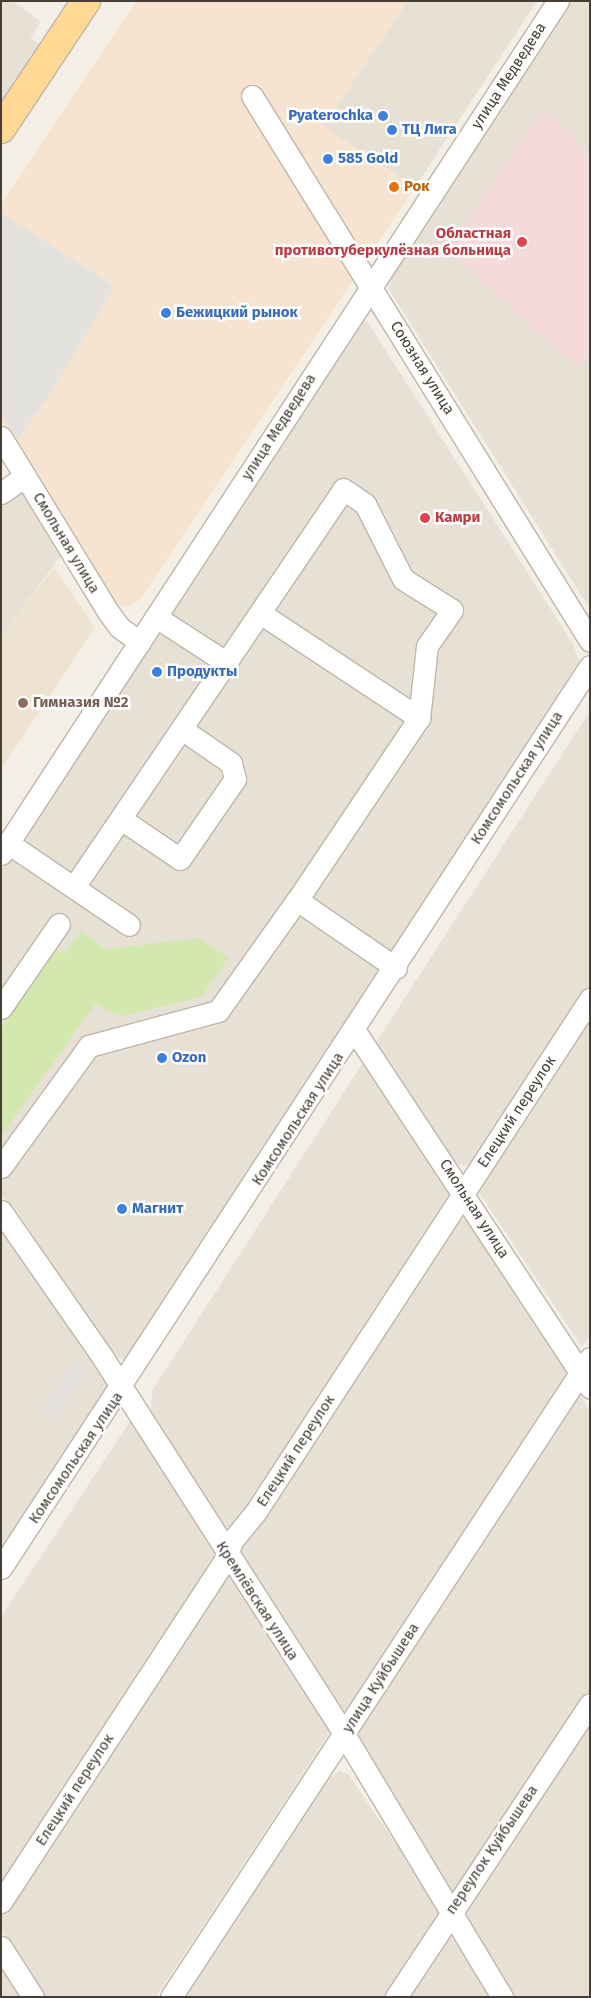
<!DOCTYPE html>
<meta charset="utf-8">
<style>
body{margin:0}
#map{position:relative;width:591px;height:1998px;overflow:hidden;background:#f3efe7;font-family:"Fira Sans",sans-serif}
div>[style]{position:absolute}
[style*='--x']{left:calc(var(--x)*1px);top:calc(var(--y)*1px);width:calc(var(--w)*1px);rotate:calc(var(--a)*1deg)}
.residential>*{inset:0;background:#e7e0d4}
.commercial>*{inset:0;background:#f6e4d1}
.education>*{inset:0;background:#ede3d0}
.medical>*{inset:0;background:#f4dbda}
.green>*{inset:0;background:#d2e8af}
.parking>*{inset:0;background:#e4e2df;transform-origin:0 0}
.roads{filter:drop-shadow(1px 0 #bfb6a9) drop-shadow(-1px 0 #bfb6a9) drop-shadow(0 1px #bfb6a9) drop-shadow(0 -1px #bfb6a9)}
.minor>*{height:21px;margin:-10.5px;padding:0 10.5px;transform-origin:10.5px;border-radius:10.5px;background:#fff}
.major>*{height:28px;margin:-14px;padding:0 14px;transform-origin:14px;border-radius:14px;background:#ffd994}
.dots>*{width:14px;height:14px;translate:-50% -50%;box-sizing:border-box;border:2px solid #fff;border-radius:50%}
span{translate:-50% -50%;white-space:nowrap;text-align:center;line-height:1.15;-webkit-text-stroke:5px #fff;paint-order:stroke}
.street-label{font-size:15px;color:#463f36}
.shop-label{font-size:15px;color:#366cbe;font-weight:700}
.right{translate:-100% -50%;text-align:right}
.left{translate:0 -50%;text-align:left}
.food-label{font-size:15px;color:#c56008;font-weight:700}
.health-label{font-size:15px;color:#be3a42;font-weight:700}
.education-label{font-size:15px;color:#785e54;font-weight:700}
.frame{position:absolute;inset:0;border:2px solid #463f36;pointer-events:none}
</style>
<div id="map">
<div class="residential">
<div style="clip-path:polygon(1px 1px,12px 1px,41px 22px,30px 38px,40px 44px,1px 104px)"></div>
<div style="clip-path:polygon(408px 1px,537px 1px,415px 187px,323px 126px)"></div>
<div style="clip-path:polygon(566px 1px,590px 1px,590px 609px,388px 288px,389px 273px)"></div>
<div style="clip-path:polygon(367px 321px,573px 644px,580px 664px,133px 1354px,123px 1360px,114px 1356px,16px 1210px,1px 1196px,1px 869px,359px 324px)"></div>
<div style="clip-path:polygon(14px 494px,27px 494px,62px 554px,1px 637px,1px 499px)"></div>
<div style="clip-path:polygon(590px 711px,590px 989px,477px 1162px,466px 1166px,453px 1162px,375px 1044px)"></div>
<div style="clip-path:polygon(590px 1007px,590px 1335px,582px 1347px,474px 1185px)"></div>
<div style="clip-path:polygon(364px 1061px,453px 1190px,252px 1509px,231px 1527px,220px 1529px,151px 1418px,152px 1391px)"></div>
<div style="clip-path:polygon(1px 1218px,114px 1388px,1px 1553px)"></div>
<div style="clip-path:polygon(464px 1219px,473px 1221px,568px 1367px,566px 1376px,347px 1710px,339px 1711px,235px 1545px,441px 1234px)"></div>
<div style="clip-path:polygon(581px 1396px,590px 1411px,590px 1693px,455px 1896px,446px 1896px,356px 1742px,359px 1729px,573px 1399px)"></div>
<div style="clip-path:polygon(133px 1417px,221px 1560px,1px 1899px,1px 1617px)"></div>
<div style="clip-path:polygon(232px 1576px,330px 1732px,156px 1997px,46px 1997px,1px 1929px,1px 1910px,218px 1583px)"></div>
<div style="clip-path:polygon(590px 1712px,590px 1997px,514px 1997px,460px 1917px)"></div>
<div style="clip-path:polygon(340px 1771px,348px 1774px,441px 1910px,442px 1921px,394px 1997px,183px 1997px,329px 1778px)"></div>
<div style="clip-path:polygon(446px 1935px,456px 1941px,492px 1997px,403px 1997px)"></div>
<div style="clip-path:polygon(1px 1957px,28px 1997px,1px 1997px)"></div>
</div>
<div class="commercial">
<div style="clip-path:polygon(136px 1px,408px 1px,323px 126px,415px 187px,139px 601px,127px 607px,113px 603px,1px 421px,1px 204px)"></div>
</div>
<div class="education">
<div style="clip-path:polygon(54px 567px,95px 627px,1px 770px,1px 637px)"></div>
</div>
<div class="medical">
<div style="clip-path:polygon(545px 108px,590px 156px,590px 353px,577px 367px,447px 250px)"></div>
</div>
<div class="green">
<div style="clip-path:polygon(81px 931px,106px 949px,198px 938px,228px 958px,201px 997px,121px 1016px,95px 1004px,1px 1136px,1px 1028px,56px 950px,65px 955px)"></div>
</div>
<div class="parking">
<div style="clip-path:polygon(1px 213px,115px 286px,54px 388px,18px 439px,1px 412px)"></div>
<div style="left:75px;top:1358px;width:17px;height:66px;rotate:33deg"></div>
</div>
<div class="roads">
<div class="minor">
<div style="--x:252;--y:96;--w:641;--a:58.19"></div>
<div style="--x:1;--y:437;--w:206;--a:58.5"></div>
<div style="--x:109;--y:613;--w:17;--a:54"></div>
<div style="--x:119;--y:627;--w:26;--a:36"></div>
<div style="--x:1;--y:493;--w:29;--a:-35"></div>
<div style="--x:260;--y:613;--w:191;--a:33.4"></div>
<div style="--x:419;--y:718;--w:219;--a:123.8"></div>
<div style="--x:297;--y:900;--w:120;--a:34.5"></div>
<div style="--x:156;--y:617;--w:85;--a:32.9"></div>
<div style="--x:121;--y:819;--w:71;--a:34.1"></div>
<div style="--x:180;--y:859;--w:97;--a:-55.5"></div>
<div style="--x:235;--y:779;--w:16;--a:-104"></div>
<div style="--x:231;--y:763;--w:58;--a:-145.5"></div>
<div style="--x:8;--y:843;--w:146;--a:34.1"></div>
<div style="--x:1;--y:854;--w:1019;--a:-56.86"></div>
<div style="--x:74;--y:887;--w:480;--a:-55.9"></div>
<div style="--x:343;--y:489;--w:27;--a:34"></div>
<div style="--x:365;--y:504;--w:84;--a:63.1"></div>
<div style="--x:403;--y:579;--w:58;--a:32.3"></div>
<div style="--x:452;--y:610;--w:44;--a:124.8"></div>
<div style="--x:427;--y:646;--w:72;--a:96.3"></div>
<div style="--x:1;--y:1008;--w:102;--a:-55.4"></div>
<div style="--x:355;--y:1031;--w:427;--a:56.6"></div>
<div style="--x:1;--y:1167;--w:150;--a:-54"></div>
<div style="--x:89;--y:1046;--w:134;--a:-15.2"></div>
<div style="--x:218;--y:1011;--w:136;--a:-54.6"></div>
<div style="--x:1;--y:1211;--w:179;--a:55.2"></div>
<div style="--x:103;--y:1358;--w:447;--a:57.3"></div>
<div style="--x:344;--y:1734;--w:307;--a:59"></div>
<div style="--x:1;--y:1568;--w:1077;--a:-56.86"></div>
<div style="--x:1;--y:1902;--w:413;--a:-56.8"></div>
<div style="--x:227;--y:1556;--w:16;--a:-72"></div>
<div style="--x:232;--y:1541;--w:36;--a:-51"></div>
<div style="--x:255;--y:1513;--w:614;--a:-56.91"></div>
<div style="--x:1;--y:1947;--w:59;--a:57.4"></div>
<div style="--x:171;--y:1997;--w:764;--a:-56.75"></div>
<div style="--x:396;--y:1997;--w:351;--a:-56.5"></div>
</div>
<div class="major">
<div style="--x:1;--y:129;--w:154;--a:-56.4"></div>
</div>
</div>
<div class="dots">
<div style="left:383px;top:116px;background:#3f7fe0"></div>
<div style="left:392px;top:130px;background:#3f7fe0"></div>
<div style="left:328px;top:159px;background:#3f7fe0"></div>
<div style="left:394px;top:187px;background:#e8710a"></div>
<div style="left:522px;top:242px;background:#e0444e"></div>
<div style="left:166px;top:313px;background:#3f7fe0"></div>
<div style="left:425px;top:518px;background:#e0444e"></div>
<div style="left:157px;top:672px;background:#3f7fe0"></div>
<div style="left:23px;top:703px;background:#8d6e63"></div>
<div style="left:162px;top:1058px;background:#3f7fe0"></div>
<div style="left:122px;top:1209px;background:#3f7fe0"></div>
</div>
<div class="street-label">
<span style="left:509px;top:76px;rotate:-57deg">улица Медведева</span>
<span style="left:422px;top:368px;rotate:58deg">Союзная улица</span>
<span style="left:279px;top:427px;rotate:-57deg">улица Медведева</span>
<span style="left:66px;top:543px;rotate:59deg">Смольная улица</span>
<span style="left:517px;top:778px;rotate:-57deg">Комсомольская улица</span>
<span style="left:517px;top:1112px;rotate:-57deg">Елецкий переулок</span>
<span style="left:298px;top:1119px;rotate:-57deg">Комсомольская улица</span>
<span style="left:474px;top:1209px;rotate:57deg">Смольная улица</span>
<span style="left:296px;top:1451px;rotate:-57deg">Елецкий переулок</span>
<span style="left:76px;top:1458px;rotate:-56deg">Комсомольская улица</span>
<span style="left:257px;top:1601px;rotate:57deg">Кремлёвская улица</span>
<span style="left:381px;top:1678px;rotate:-57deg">улица Куйбышева</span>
<span style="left:75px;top:1790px;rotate:-57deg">Елецкий переулок</span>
<span style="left:492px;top:1850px;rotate:-56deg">переулок Куйбышева</span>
</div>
<div class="shop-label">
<span class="right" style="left:373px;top:116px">Pyaterochka</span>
<span class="left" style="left:402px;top:130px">ТЦ Лига</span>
<span class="left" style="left:338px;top:159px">585 Gold</span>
<span class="left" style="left:176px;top:313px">Бежицкий рынок</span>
<span class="left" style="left:167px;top:672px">Продукты</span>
<span class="left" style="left:172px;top:1058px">Ozon</span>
<span class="left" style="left:132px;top:1209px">Магнит</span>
</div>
<div class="food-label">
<span class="left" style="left:404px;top:187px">Рок</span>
</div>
<div class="health-label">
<span class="right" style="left:511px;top:242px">Областная<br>противотуберкулёзная больница</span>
<span class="left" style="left:435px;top:518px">Камри</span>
</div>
<div class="education-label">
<span class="left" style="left:33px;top:703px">Гимназия №2</span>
</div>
<div class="frame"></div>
</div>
